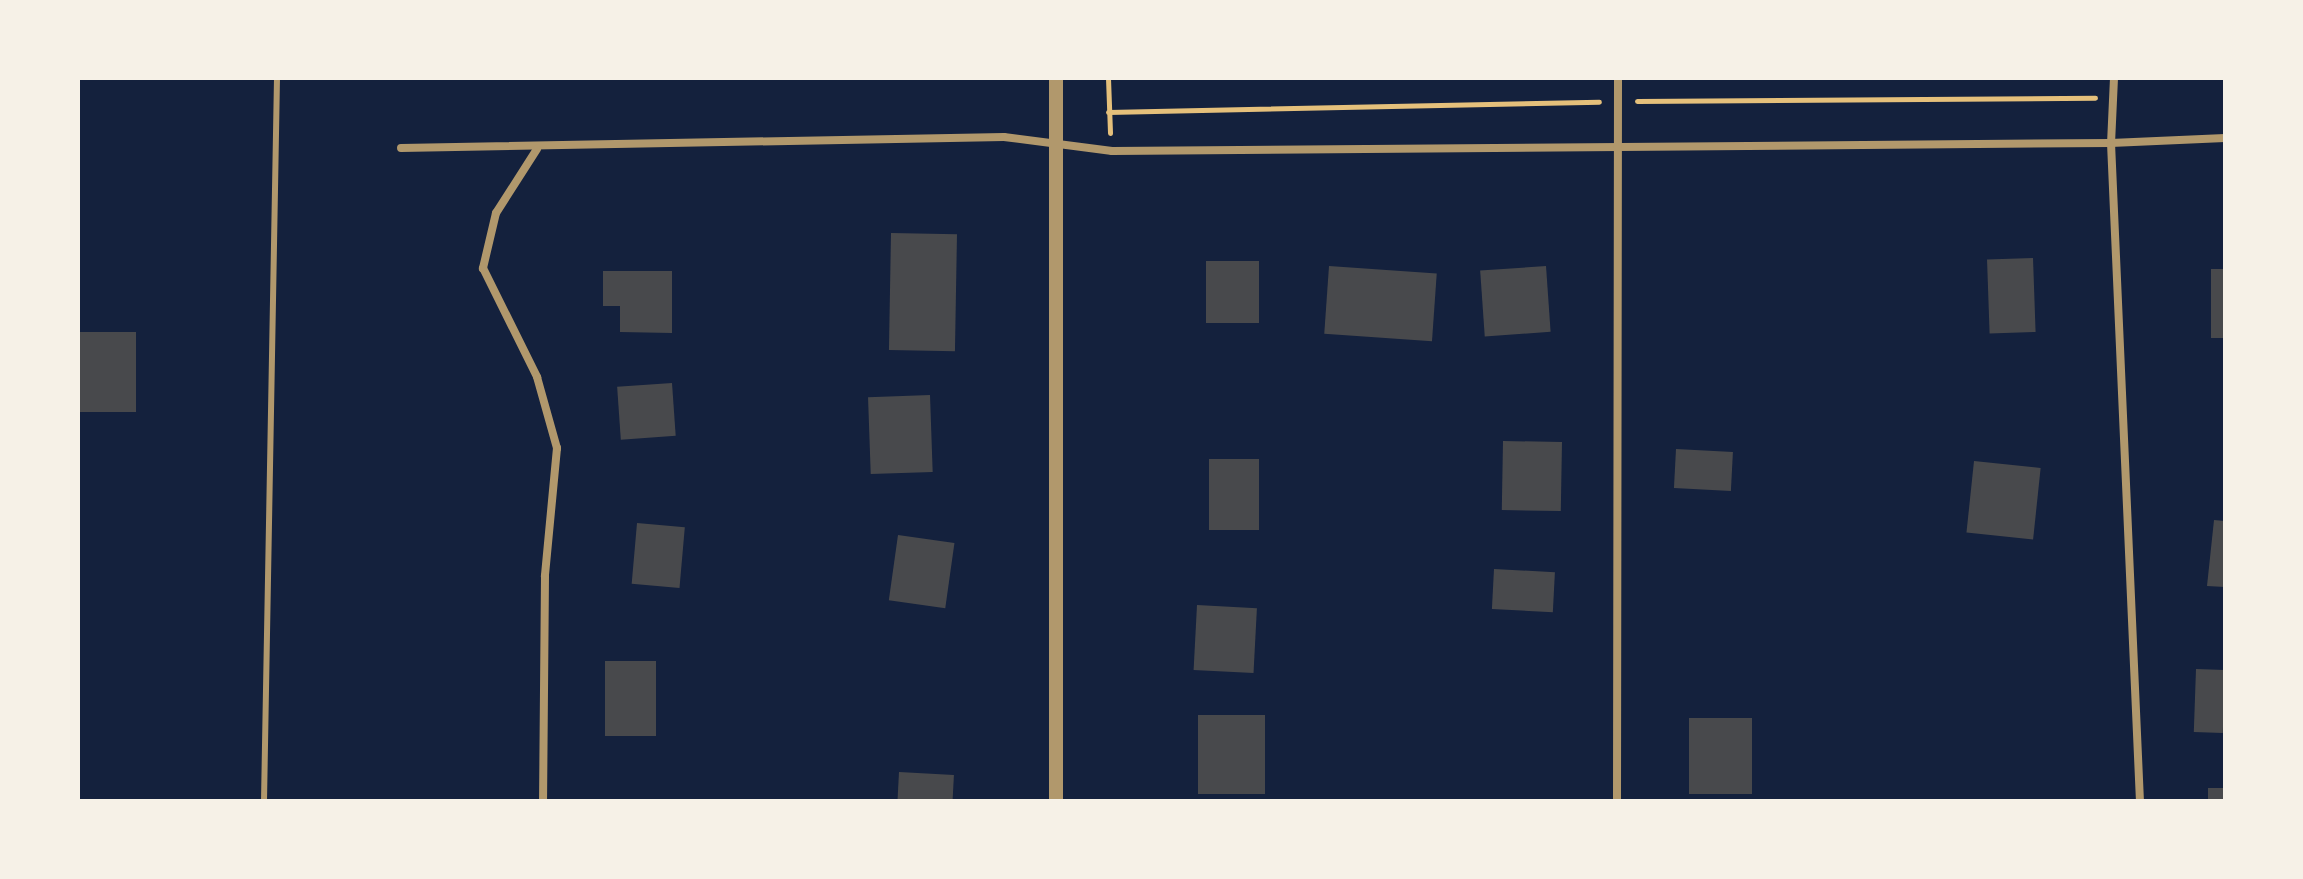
<!DOCTYPE html>
<style>
body{margin:0}
#map{position:relative;width:2303px;height:879px;overflow:hidden;background:#14213d;font-family:"IBM Plex Sans",sans-serif}
div>[style]{position:absolute}
[style*='--x']{left:calc(var(--x)*1px);top:calc(var(--y)*1px);width:calc(var(--w)*1px);rotate:calc(var(--a)*1deg)}
.building>*{inset:0;background:#48494c;transform-origin:0 0}
.path>*{height:5px;margin:-2.5px;padding:0 2.5px;transform-origin:2.5px;border-radius:2.5px;background:#e5c07b}
.service>*{height:6px;margin:-3px;padding:0 3px;transform-origin:3px;border-radius:3px;background:#b1986c}
.minor>*{height:8px;margin:-4px;padding:0 4px;transform-origin:4px;border-radius:4px;background:#b1986c}
.tertiary>*{height:14px;margin:-7px;padding:0 7px;transform-origin:7px;border-radius:7px;background:#b1986c}
span{translate:-50% -50%;white-space:nowrap;text-align:center;line-height:1.15;-webkit-text-stroke:6px #f6f1e7;paint-order:stroke}
.frame{position:absolute;inset:0;border:80px solid #f6f1e7;pointer-events:none}
</style>
<div id="map">
<div class="building">
<div style="left:891px;top:233px;width:66px;height:117px;rotate:1deg"></div>
<div style="left:2033px;top:258px;width:74px;height:46px;rotate:88deg"></div>
<div style="left:1206px;top:261px;width:53px;height:62px"></div>
<div style="left:1329px;top:266px;width:108px;height:68px;rotate:4deg"></div>
<div style="left:1546px;top:266px;width:66px;height:66px;rotate:86deg"></div>
<div style="left:2211px;top:269px;width:14px;height:69px"></div>
<div style="clip-path:polygon(603px 271px,672px 271px,672px 333px,620px 332px,620px 306px,603px 306px)"></div>
<div style="left:78px;top:332px;width:58px;height:80px"></div>
<div style="left:672px;top:383px;width:53px;height:55px;rotate:86deg"></div>
<div style="left:930px;top:395px;width:77px;height:62px;rotate:88deg"></div>
<div style="left:1503px;top:441px;width:59px;height:69px;rotate:1deg"></div>
<div style="left:1676px;top:449px;width:57px;height:39px;rotate:3deg"></div>
<div style="left:1209px;top:459px;width:50px;height:71px"></div>
<div style="left:1974px;top:461px;width:67px;height:72px;rotate:6deg"></div>
<div style="clip-path:polygon(2214px 520px,2225px 521px,2225px 587px,2207px 586px)"></div>
<div style="left:637px;top:523px;width:48px;height:61px;rotate:5deg"></div>
<div style="left:898px;top:535px;width:57px;height:66px;rotate:8deg"></div>
<div style="left:1494px;top:569px;width:61px;height:40px;rotate:3deg"></div>
<div style="left:1197px;top:605px;width:60px;height:65px;rotate:3deg"></div>
<div style="left:605px;top:661px;width:51px;height:75px"></div>
<div style="left:2196px;top:669px;width:29px;height:63px;rotate:2deg"></div>
<div style="left:1198px;top:715px;width:67px;height:79px"></div>
<div style="left:1752px;top:718px;width:76px;height:63px;rotate:90deg"></div>
<div style="left:899px;top:772px;width:55px;height:29px;rotate:3deg"></div>
<div style="left:2225px;top:788px;width:13px;height:17px;rotate:90deg"></div>
</div>
<div class="path">
<div style="--x:1108;--y:78;--w:55;--a:87.9"></div>
<div style="--x:1637;--y:101;--w:458;--a:-0.4"></div>
<div style="--x:1108;--y:112;--w:491;--a:-1.2"></div>
</div>
<div class="service">
<div style="--x:264;--y:801;--w:723;--a:-88.97"></div>
</div>
<div class="minor">
<div style="--x:2114;--y:78;--w:65;--a:92.6"></div>
<div style="--x:2111;--y:143;--w:659;--a:87.48"></div>
<div style="--x:401;--y:148;--w:603;--a:-1.05"></div>
<div style="--x:1004;--y:137;--w:109;--a:7.4"></div>
<div style="--x:1112;--y:151;--w:999;--a:-0.46"></div>
<div style="--x:2111;--y:143;--w:114;--a:-2.5"></div>
<div style="--x:537;--y:149;--w:76;--a:122.6"></div>
<div style="--x:496;--y:213;--w:57;--a:103.3"></div>
<div style="--x:483;--y:268;--w:122;--a:63.6"></div>
<div style="--x:537;--y:377;--w:74;--a:74.3"></div>
<div style="--x:557;--y:448;--w:129;--a:95.4"></div>
<div style="--x:545;--y:576;--w:225;--a:90.5"></div>
<div style="--x:1617;--y:801;--w:723;--a:-89.92"></div>
</div>
<div class="tertiary">
<div style="--x:1056;--y:78;--w:723;--a:90"></div>
</div>
<div class="frame"></div>
</div>
